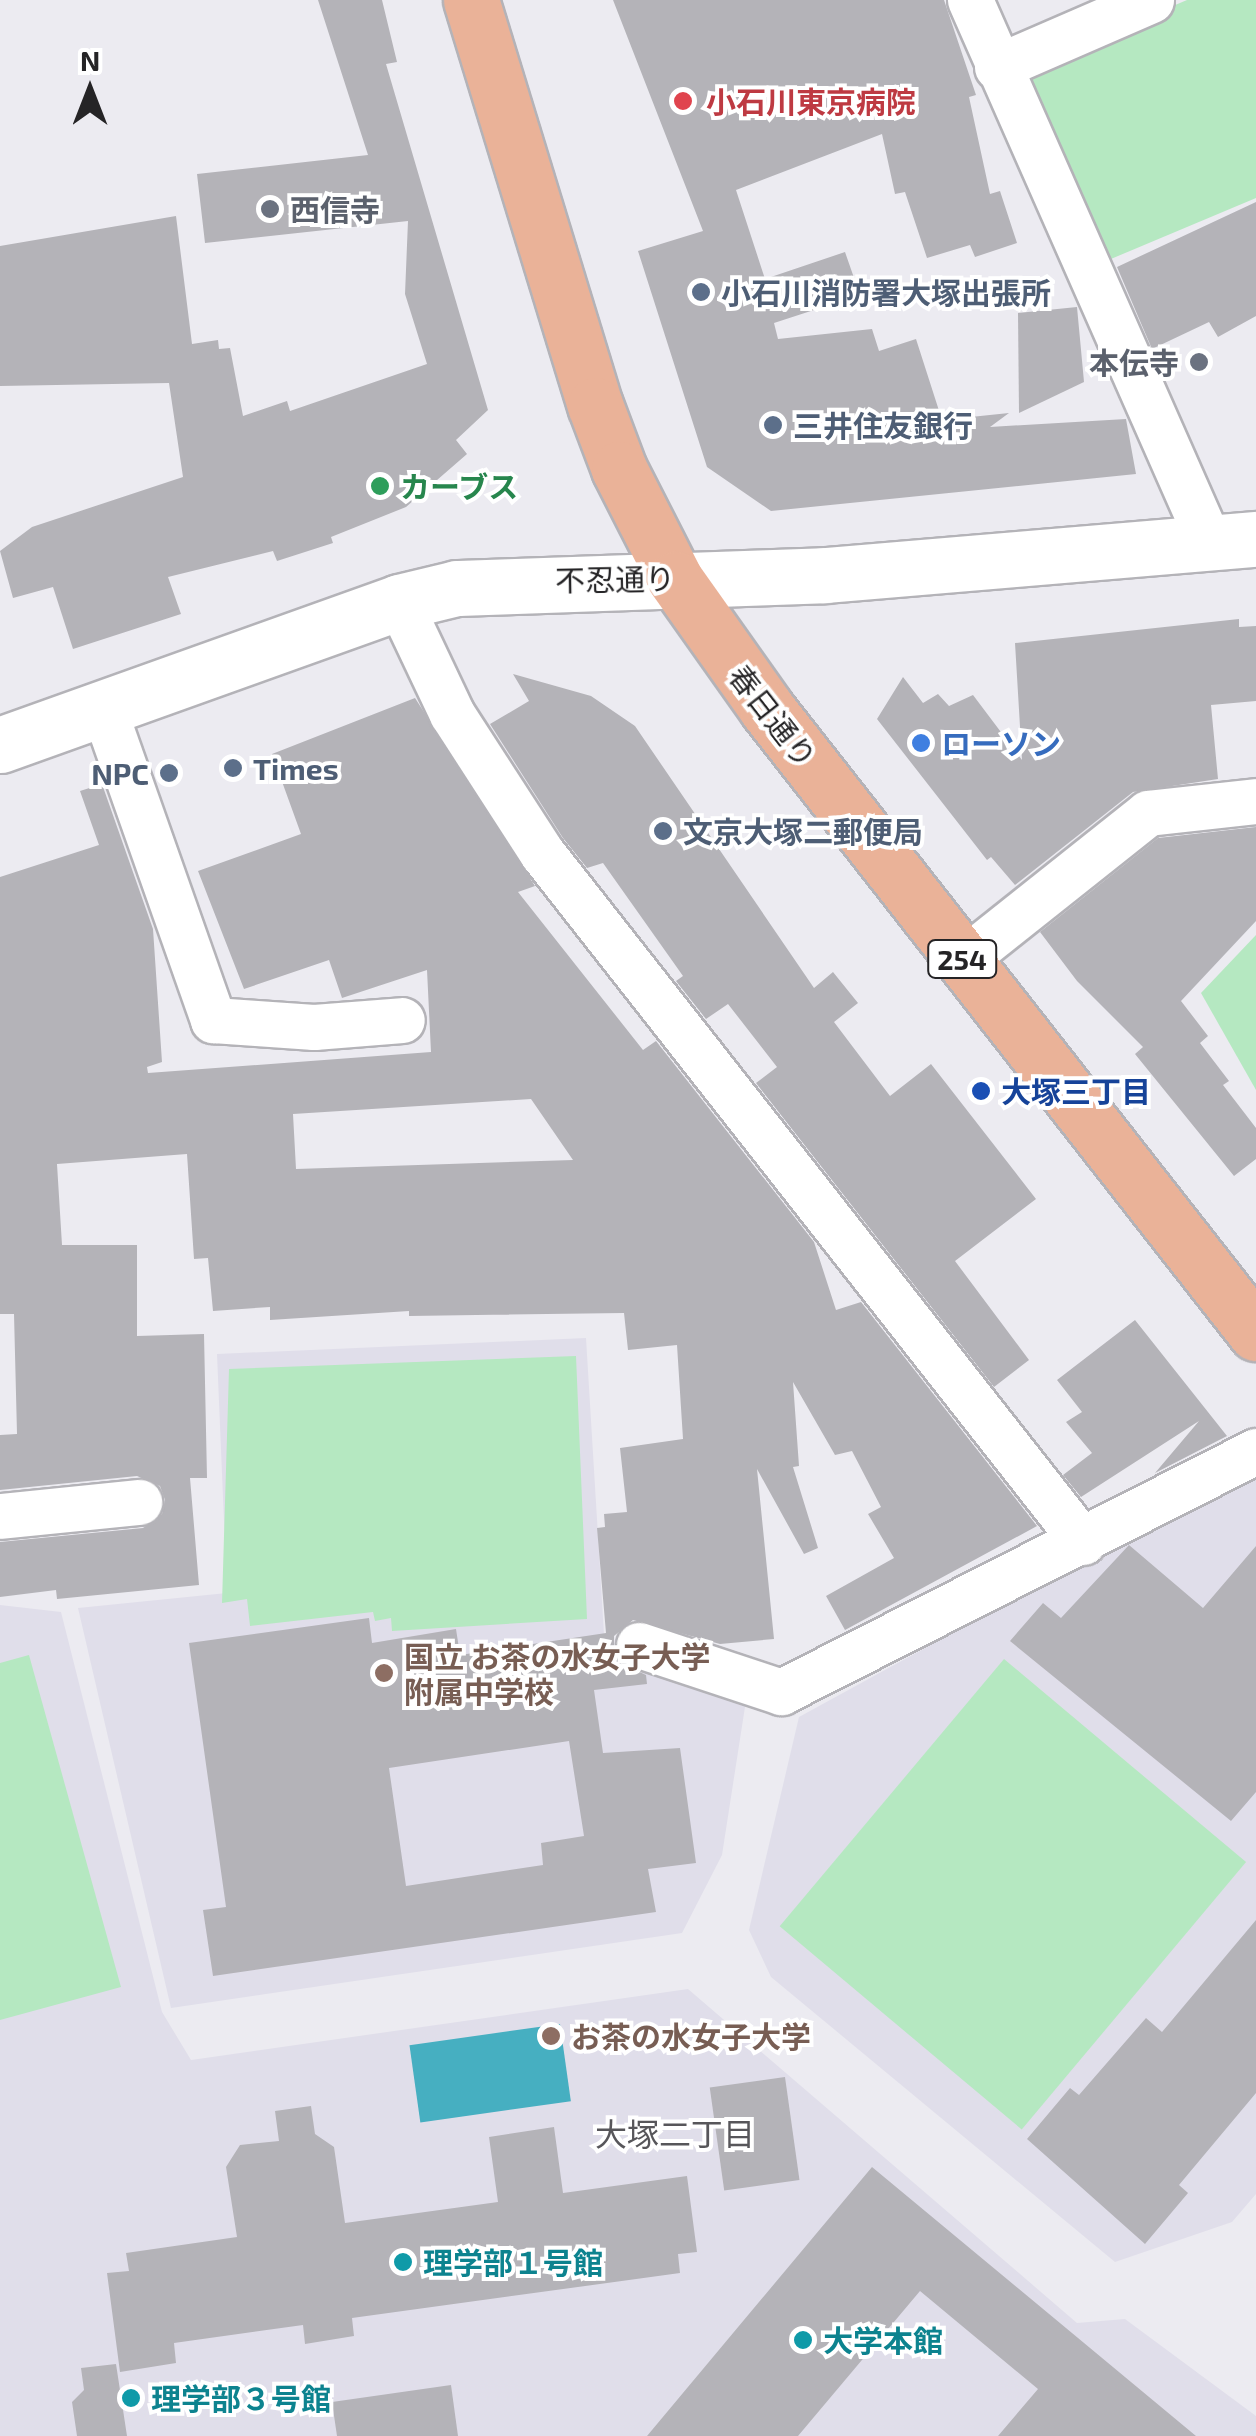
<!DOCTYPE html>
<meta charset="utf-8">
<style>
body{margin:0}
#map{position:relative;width:1256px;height:2436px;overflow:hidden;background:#ecebf1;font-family:"Exo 2","Noto Sans JP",sans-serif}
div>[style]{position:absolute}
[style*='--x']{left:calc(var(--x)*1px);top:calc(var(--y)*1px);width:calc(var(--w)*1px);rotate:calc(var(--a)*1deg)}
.built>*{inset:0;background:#e0deea}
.green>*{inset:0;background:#b5e8c1;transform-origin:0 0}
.water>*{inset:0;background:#46afc1;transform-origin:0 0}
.building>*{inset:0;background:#b4b3b8;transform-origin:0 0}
.roads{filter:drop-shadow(2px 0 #b4b3b8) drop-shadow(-2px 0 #b4b3b8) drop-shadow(0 2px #b4b3b8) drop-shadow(0 -2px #b4b3b8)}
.minor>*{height:45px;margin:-22.5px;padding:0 22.5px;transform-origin:22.5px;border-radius:22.5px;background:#fff}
.secondary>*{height:55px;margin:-27.5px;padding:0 27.5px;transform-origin:27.5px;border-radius:27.5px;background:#fff}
.trunk>*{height:55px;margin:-27.5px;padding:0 27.5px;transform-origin:27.5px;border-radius:27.5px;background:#eab298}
.dots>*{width:28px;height:28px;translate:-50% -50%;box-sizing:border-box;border:5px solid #fff;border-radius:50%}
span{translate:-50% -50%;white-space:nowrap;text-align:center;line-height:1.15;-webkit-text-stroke:8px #fff;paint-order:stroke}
.shield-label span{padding:2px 8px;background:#fff;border:2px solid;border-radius:8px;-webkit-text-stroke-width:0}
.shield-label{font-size:28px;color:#252426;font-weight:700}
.health-label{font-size:30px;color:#be3a42;font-weight:700}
.left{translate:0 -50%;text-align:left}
.worship-label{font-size:30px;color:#5b616d;font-weight:700}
.right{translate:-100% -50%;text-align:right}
.service-label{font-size:30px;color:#4e5e75;font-weight:700}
.leisure-label{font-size:30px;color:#27864d;font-weight:700}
.street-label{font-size:30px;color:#252426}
.shop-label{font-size:30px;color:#366cbe;font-weight:700}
.transit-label{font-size:30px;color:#164399;font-weight:700}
.education-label{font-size:30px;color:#785e54;font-weight:700}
.culture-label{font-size:30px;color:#0d838f;font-weight:700}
.neighbourhood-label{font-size:32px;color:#57565a}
.north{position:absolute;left:40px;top:40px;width:100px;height:100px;-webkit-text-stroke:8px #fff;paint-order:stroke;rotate:0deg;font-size:28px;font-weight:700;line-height:40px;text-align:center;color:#252426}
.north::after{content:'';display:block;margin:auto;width:35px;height:45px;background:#252426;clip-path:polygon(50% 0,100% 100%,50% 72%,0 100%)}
</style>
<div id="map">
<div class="built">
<div style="clip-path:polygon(586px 1338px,605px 1651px,747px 1694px,722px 1855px,682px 1933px,171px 2008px,78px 1608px,227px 1593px,217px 1354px)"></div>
<div style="clip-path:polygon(1256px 1467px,1256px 2194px,1232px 2222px,1115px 2262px,771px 1977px,749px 1930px,799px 1717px)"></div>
<div style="clip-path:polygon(0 1605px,61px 1612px,162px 2012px,191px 2060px,688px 1989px,1077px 2323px,1125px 2319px,1256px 2416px,1256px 2436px,0 2436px)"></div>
</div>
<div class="green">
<div style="clip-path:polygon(1187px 0,1256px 0,1256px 198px,1099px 264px,1022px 70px)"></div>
<div style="clip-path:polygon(1256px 935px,1256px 1090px,1201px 993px)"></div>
<div style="clip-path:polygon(576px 1356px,587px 1619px,392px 1631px,391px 1618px,375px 1621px,373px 1612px,250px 1626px,247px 1599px,222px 1603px,229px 1369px)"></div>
<div style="clip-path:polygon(29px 1655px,121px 1987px,0 2020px,0 1663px)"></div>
<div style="left:1004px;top:1659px;width:316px;height:349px;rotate:40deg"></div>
</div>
<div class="water">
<div style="left:560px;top:2024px;width:78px;height:152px;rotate:82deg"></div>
</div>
<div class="building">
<div style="clip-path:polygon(318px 0,382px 0,397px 62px,386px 64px,488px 410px,456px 440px,467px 454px,406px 507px,331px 537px,333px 543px,277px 561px,273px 551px,168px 577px,181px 614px,73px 649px,53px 587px,13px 598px,0 551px,32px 527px,183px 477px,169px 383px,0 386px,0 246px,176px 216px,192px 344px,218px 340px,219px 349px,230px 348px,243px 416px,287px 401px,290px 411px,427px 364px,405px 294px,408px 221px,205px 243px,197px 174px,368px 155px)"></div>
<div style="clip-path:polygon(613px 0,944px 0,976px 95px,969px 97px,990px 194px,1000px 191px,1017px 243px,975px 257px,970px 245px,927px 258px,905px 192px,895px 194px,882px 134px,736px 190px,765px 279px,845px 252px,860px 295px,774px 323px,778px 339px,872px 329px,879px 351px,916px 339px,942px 420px,1009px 413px,990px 427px,1126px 419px,1136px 474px,771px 511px,707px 467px,638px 251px,703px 231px)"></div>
<div style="clip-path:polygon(1256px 202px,1256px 316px,1218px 337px,1209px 322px,1152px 349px,1117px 267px)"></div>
<div style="clip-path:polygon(1077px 307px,1084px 382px,1019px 413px,1018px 313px)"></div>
<div style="clip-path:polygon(1239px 619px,1239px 627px,1256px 626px,1256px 701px,1211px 705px,1218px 779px,1133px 792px,1015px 885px,991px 857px,987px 860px,877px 719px,903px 677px,923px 703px,938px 694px,949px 706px,973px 695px,1022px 760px,1015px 643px)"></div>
<div style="clip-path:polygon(513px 674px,591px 696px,635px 726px,814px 988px,833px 972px,858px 1003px,834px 1022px,890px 1096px,931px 1064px,1036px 1199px,955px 1261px,1029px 1360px,994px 1387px,756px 1083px,777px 1067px,728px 1004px,706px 1019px,676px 981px,683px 976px,603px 863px,587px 868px,563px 838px,490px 724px,529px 701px)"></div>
<div style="clip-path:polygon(evenodd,415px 698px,535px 886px,518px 892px,643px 1050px,656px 1041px,814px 1242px,836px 1310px,861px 1302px,1037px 1526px,845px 1630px,826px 1596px,894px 1558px,868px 1514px,881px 1507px,852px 1451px,835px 1455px,793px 1382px,799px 1466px,793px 1467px,818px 1548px,804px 1554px,757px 1469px,774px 1639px,720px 1644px,633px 1620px,614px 1636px,614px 1651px,620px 1663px,646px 1675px,647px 1684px,594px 1690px,603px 1753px,680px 1748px,696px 1863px,648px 1869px,656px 1912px,213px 1976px,203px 1910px,226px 1907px,189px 1643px,369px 1618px,372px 1643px,456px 1629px,460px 1655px,606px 1633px,597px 1528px,605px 1527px,604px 1514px,627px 1512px,620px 1448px,683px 1439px,677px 1345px,628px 1350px,624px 1313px,409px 1316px,409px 1311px,270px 1320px,270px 1307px,213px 1311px,208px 1258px,194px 1259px,187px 1154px,57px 1164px,62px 1245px,137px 1245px,137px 1336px,204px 1334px,207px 1478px,190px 1478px,199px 1585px,57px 1599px,56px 1590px,0 1597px,0 1542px,143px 1528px,162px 1514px,165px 1500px,160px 1486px,137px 1476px,0 1490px,0 1435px,17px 1434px,14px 1314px,0 1314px,0 877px,99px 845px,80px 791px,102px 784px,153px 929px,162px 1062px,147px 1067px,148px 1073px,431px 1052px,427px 970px,342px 998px,329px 960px,244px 989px,198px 871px,301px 834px,272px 754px,415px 698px,531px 1099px,573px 1160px,296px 1169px,293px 1114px,531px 1099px,415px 698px,569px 1741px,584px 1836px,541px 1843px,543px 1865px,406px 1886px,389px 1768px,569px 1741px)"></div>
<div style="clip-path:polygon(1256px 827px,1256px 921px,1181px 1001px,1208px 1036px,1200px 1043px,1229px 1081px,1223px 1085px,1256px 1128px,1256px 1159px,1234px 1176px,1135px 1054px,1143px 1047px,1077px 981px,1040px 932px,1158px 838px)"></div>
<div style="clip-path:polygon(1135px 1320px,1227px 1436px,1155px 1473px,1199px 1421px,1081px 1497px,1063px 1475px,1092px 1453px,1066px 1422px,1082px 1412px,1057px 1380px)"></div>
<div style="clip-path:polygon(1129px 1545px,1203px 1608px,1256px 1546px,1256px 1792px,1231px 1821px,1010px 1641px,1043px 1603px,1061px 1618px)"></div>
<div style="clip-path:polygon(1256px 1920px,1256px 2093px,1179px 2185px,1188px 2193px,1145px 2244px,1027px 2139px,1070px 2088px,1079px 2095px,1146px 2018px,1162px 2032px)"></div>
<div style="left:785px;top:2077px;width:104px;height:76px;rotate:82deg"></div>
<div style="clip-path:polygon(311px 2106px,315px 2134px,334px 2147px,345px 2223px,498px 2202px,489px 2137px,554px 2127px,563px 2193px,687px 2176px,697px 2252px,678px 2254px,680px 2273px,352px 2318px,354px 2336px,305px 2344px,303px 2325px,174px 2343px,176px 2363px,120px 2372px,107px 2273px,129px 2271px,126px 2253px,237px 2237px,226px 2167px,240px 2145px,279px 2141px,275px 2111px)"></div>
<div style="clip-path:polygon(872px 2167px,1196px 2436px,998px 2436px,1038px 2389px,920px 2291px,798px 2436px,647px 2436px)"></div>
<div style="clip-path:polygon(116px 2364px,127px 2436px,77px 2436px,72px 2402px,84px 2390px,81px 2368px)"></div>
<div style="clip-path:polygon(451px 2385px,458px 2436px,337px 2436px,332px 2402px)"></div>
</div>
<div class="roads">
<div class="minor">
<div style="--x:970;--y:0;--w:592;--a:66.2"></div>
<div style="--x:997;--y:67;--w:168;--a:-23.5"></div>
<div style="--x:399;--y:602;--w:124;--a:64.7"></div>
<div style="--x:452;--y:714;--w:166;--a:57.1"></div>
<div style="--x:542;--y:853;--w:876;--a:51.86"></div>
<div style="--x:104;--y:710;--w:329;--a:70.6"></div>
<div style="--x:213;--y:1020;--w:101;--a:4"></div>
<div style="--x:314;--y:1027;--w:88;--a:-4.5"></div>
<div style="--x:963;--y:960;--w:236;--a:-38.5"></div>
<div style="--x:1148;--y:813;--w:109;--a:-6.3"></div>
<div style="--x:0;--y:1516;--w:140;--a:-5.8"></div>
<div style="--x:639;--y:1645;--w:150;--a:18.3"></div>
<div style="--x:781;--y:1692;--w:533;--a:-26.9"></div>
</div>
<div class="secondary">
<div style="--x:0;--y:745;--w:424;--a:-19.7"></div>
<div style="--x:399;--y:602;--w:60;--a:-13.6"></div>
<div style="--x:457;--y:588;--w:368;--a:-2"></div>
<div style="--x:825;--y:575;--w:433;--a:-4.8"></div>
</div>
<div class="trunk">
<div style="--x:471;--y:0;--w:424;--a:73"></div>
<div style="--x:595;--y:405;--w:68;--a:69.4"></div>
<div style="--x:619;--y:469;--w:123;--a:63"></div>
<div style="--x:675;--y:579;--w:159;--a:54.7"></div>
<div style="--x:767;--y:709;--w:793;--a:51.92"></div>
</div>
</div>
<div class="dots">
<div style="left:683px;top:101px;background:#e0444e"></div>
<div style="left:270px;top:209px;background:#6b7280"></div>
<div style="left:701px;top:292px;background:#5c6f8a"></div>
<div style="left:1199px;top:362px;background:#6b7280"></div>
<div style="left:773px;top:425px;background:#5c6f8a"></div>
<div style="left:380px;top:486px;background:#2e9e5b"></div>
<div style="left:921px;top:743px;background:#3f7fe0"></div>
<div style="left:233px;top:768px;background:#5c6f8a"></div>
<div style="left:169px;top:773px;background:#5c6f8a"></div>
<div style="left:663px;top:831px;background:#5c6f8a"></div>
<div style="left:981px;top:1091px;background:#1a4fb4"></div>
<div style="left:384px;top:1673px;background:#8d6e63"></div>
<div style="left:551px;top:2036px;background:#8d6e63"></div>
<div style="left:403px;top:2262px;background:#0f9aa8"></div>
<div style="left:803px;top:2340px;background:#0f9aa8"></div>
<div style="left:131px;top:2398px;background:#0f9aa8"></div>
</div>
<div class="shield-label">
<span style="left:962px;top:959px">254</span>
</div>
<div class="health-label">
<span class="left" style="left:706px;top:101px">小石川東京病院</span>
</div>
<div class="worship-label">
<span class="left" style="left:290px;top:209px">西信寺</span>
<span class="right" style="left:1179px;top:362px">本伝寺</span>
</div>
<div class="service-label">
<span class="left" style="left:721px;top:292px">小石川消防署大塚出張所</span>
<span class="left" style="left:793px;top:425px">三井住友銀行</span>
<span class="left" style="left:253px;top:768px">Times</span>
<span class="right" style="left:149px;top:773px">NPC</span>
<span class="left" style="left:683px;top:831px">文京大塚二郵便局</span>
</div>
<div class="leisure-label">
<span class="left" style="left:400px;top:486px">カーブス</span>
</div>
<div class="street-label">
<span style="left:615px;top:579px;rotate:-1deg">不忍通り</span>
<span style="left:773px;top:716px;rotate:52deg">春日通り</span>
</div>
<div class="shop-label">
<span class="left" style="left:941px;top:743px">ローソン</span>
</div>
<div class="transit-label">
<span class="left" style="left:1001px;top:1091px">大塚三丁目</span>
</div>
<div class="education-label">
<span class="left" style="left:404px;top:1673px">国立 お茶の水女子大学<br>附属中学校</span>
<span class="left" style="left:571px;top:2036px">お茶の水女子大学</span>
</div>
<div class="culture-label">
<span class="left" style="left:423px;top:2262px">理学部１号館</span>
<span class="left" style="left:823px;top:2340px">大学本館</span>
<span class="left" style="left:151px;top:2398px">理学部３号館</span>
</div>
<div class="neighbourhood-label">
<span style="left:675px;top:2133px">大塚二丁目</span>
</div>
<div class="north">N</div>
</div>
